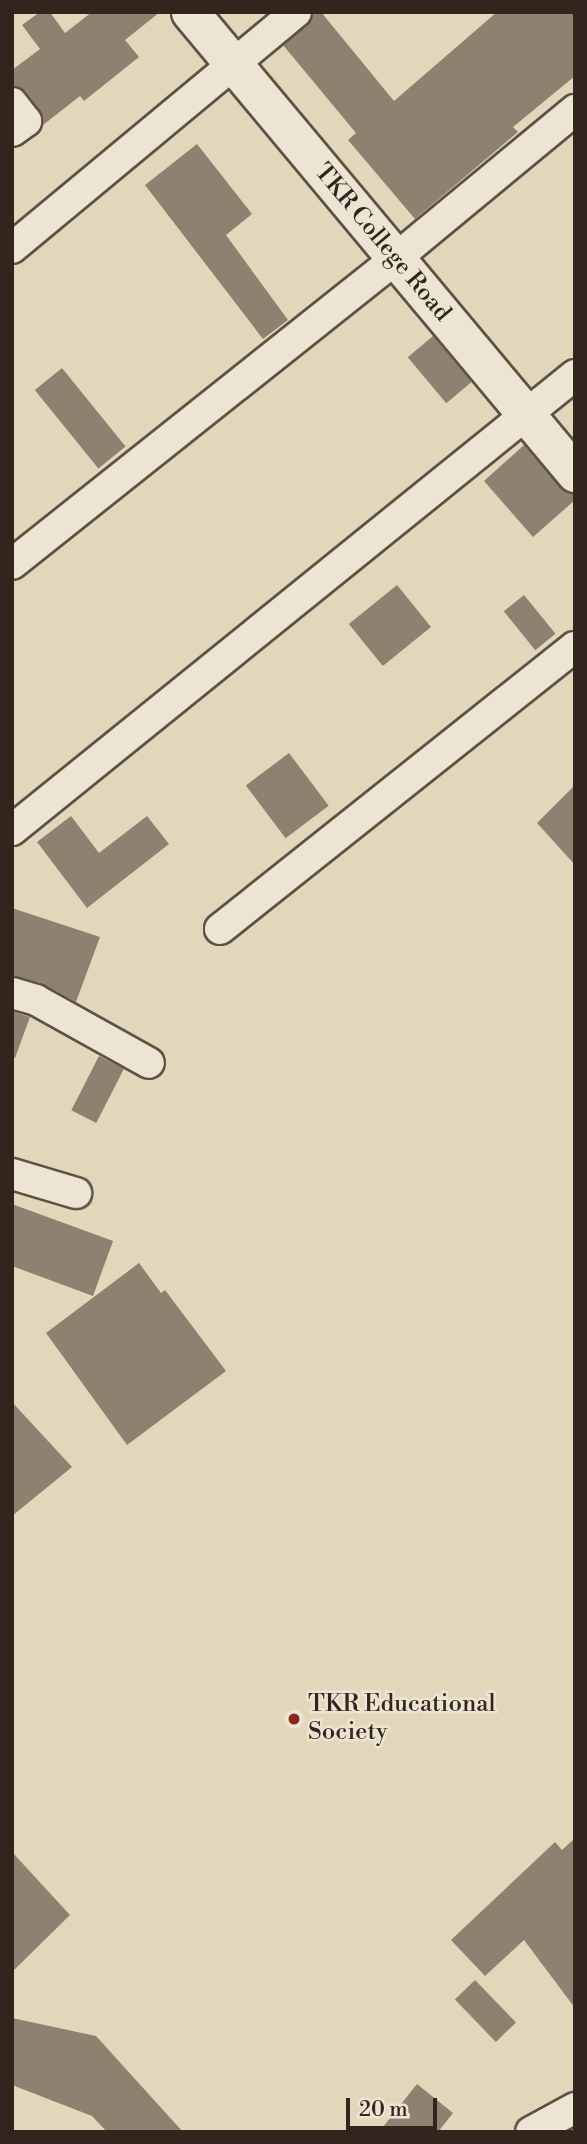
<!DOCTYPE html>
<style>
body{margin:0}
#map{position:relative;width:587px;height:2144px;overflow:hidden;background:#e3d7bb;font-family:"Libre Bodoni",serif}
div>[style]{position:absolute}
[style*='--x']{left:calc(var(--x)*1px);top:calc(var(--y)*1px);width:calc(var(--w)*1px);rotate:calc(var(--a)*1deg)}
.building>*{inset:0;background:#8f816f;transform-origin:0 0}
.roads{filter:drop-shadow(2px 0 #5f5144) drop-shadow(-2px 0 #5f5144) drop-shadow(0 2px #5f5144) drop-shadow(0 -2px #5f5144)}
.minor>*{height:30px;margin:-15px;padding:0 15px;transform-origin:15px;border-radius:15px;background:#ede5d3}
.tertiary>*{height:37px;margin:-18.5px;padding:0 18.5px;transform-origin:18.5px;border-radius:18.5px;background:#ede5d3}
.dots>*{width:19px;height:19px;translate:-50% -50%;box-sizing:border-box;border:4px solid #ede5d3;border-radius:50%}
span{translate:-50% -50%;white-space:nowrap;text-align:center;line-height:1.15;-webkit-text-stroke:5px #ede5d3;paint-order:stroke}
.street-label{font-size:24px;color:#33241d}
.poi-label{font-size:24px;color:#33241d}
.left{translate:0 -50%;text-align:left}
.frame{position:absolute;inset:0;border:14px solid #33241d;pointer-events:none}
.scale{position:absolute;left:346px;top:2098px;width:91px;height:32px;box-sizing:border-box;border:4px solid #33241d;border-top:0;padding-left:9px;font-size:21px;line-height:24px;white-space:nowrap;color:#33241d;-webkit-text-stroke:5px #ede5d3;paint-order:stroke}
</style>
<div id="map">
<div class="building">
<div style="clip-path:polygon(40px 12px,50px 12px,65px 33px,92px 12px,160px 12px,125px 40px,139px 57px,84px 101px,80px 96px,43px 125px,40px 111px,26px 92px,12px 86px,12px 70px,40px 49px,22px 25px)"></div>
<div style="clip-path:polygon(313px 12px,321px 12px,394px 101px,497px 12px,575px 12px,575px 76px,513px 127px,518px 132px,415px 219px,348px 140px,356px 133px,283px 45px,308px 25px)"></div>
<div style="clip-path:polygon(197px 144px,252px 214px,226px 235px,288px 320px,263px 339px,145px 185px)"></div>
<div style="left:433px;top:336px;width:60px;height:33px;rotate:50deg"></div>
<div style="left:62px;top:368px;width:101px;height:35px;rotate:51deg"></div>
<div style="clip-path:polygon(524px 445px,559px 486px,575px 493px,575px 500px,533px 537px,484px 481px)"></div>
<div style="left:397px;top:585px;width:54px;height:62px;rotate:51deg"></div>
<div style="left:524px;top:595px;width:50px;height:26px;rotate:51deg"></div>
<div style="left:289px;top:753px;width:66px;height:54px;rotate:53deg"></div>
<div style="clip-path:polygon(575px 785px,575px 865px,537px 823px)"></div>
<div style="clip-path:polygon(71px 816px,99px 853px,147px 816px,169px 844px,87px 908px,37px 842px)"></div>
<div style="clip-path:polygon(12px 908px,100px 937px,76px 1002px,41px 983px,12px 976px)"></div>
<div style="clip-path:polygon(12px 1011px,30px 1017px,15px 1058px,12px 1057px)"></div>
<div style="left:99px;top:1056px;width:28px;height:61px;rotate:27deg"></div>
<div style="clip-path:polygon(12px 1204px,113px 1241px,93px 1296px,12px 1266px)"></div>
<div style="clip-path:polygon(139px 1263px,161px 1293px,165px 1290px,226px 1371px,127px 1445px,46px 1333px)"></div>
<div style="clip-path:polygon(12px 1402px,72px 1467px,12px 1516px)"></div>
<div style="clip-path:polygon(575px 1838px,575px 2008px,524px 1940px,485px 1976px,451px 1940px,555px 1842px,562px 1850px)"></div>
<div style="clip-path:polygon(12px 1852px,70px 1915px,12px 1972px)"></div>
<div style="left:475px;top:1980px;width:59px;height:28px;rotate:46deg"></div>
<div style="clip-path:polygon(12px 2018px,96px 2036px,183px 2132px,107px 2132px,92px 2116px,12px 2085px)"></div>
<div style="clip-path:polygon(417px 2084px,453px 2113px,438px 2132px,379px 2132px)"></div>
</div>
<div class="roads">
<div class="minor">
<div style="--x:12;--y:103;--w:23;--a:52"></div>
<div style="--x:26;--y:121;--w:17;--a:144"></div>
<div style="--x:12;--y:248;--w:369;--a:-39.7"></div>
<div style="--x:12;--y:564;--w:490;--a:-38.5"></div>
<div style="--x:395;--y:259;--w:234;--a:-39.6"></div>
<div style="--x:12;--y:830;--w:724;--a:-38.94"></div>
<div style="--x:220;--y:929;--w:453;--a:-38.5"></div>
<div style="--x:12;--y:993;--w:25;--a:16"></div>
<div style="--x:36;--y:1000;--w:129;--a:29.1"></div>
<div style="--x:12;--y:1174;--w:67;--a:16.5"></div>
<div style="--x:531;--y:2132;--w:50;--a:-28.6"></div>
</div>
<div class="tertiary">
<div style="--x:190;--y:12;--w:601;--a:50.13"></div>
</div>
</div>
<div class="dots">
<div style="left:294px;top:1719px;background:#8f2418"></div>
</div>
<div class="street-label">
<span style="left:382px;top:243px;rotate:50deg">TKR College Road</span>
</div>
<div class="poi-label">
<span class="left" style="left:308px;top:1719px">TKR Educational<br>Society</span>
</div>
<div class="frame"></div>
<div class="scale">20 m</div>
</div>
